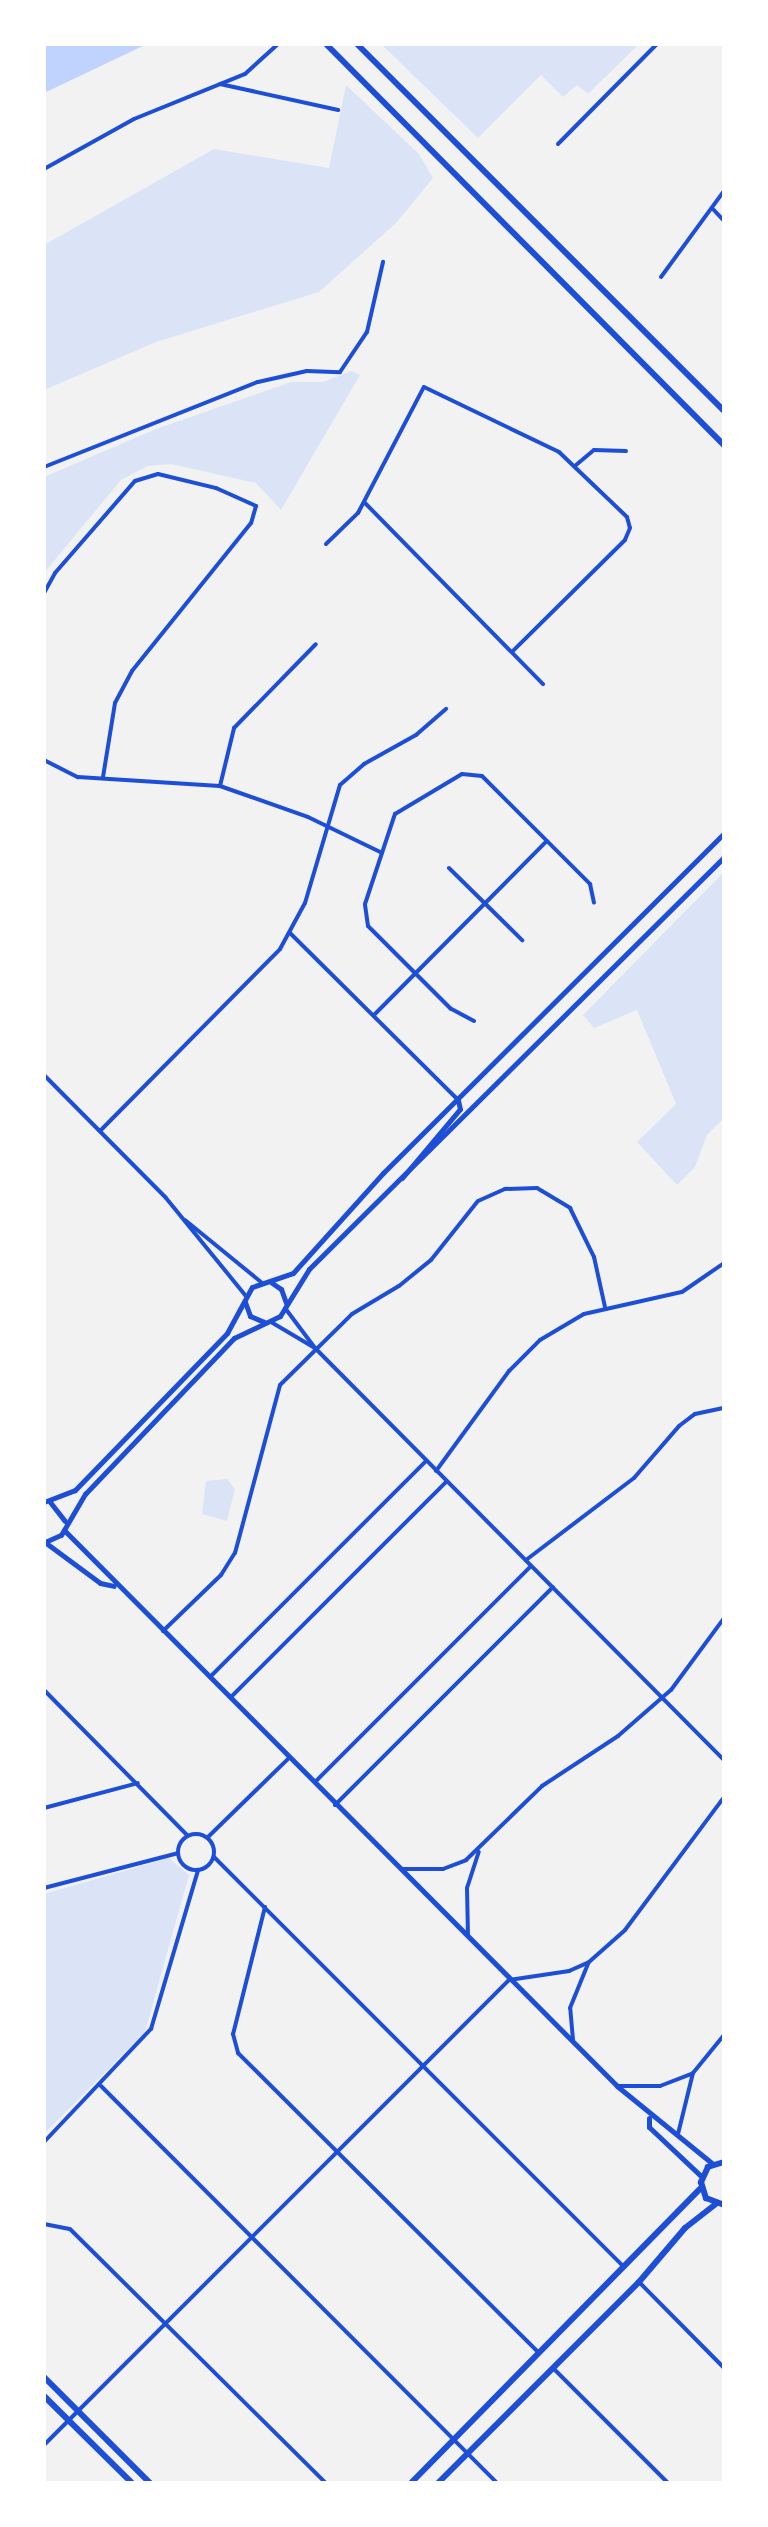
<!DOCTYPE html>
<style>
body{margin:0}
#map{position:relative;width:768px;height:2527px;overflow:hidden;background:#f2f2f2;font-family:"Asap Condensed",sans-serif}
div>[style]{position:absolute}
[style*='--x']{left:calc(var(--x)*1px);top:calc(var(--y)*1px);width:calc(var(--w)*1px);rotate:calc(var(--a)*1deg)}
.green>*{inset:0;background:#dbe4f7}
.water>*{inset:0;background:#bfd3fe}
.minor>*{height:4px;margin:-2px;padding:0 2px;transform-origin:2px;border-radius:2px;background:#1d4ed8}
.minor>.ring{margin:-2px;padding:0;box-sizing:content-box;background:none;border:4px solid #1d4ed8;border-radius:50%}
.tertiary>*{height:5px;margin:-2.5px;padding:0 2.5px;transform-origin:2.5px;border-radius:2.5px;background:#1d4ed8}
.secondary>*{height:6px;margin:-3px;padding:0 3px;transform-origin:3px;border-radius:3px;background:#1d4ed8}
span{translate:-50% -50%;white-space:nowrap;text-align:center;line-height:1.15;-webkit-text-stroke:6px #fff;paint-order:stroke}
.frame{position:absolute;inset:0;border:46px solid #fff;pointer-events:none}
</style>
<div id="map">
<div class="green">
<div style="clip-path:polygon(381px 44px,639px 44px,588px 94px,577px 85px,563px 97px,541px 75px,478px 138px)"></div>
<div style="clip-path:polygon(346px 85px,419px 154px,433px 178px,396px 223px,319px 292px,156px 342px,44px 390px,44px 245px,214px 149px,329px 168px)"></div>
<div style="clip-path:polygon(351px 371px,360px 375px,281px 510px,256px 483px,171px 464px,148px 466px,121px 480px,44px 573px,44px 477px,156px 429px,291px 382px,323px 382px)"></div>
<div style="clip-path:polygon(724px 872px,724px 1118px,707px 1135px,695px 1167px,677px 1185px,637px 1142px,676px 1104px,637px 1010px,594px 1028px,583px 1015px)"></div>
<div style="clip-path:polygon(227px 1479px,235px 1489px,227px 1521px,202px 1514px,206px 1481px)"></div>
<div style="clip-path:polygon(169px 1858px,189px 1875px,145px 2032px,44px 2134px,44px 1894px)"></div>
</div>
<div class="water">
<div style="clip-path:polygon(44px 44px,147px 44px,44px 93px)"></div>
</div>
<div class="minor">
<div style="--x:220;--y:84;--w:121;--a:12.4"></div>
<div style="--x:558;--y:144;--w:141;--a:-45.3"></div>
<div style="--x:44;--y:169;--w:103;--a:-29.1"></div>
<div style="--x:134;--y:119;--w:120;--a:-22.1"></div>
<div style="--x:245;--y:74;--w:45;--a:-42.3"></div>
<div style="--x:712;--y:208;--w:18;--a:47"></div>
<div style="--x:661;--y:277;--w:107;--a:-53.8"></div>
<div style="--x:576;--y:465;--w:23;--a:-40"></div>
<div style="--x:594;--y:450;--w:32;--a:2"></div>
<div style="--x:44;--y:467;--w:230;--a:-21.7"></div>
<div style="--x:258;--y:382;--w:50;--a:-12.7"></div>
<div style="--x:307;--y:371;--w:33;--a:2"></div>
<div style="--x:340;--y:372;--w:48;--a:-56"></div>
<div style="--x:367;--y:332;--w:72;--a:-77.1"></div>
<div style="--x:365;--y:503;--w:254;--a:45.5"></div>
<div style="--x:326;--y:544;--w:45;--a:-44.1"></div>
<div style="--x:358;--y:513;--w:142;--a:-62.4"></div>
<div style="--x:424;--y:387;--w:150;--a:25.7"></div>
<div style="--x:559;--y:452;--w:94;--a:43.7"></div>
<div style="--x:627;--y:517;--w:11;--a:75"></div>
<div style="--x:630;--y:528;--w:13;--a:113"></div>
<div style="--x:625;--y:540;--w:159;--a:135.3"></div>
<div style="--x:44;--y:593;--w:23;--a:-61"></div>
<div style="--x:55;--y:573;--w:122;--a:-49"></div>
<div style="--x:135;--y:481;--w:24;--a:-17"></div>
<div style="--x:158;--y:474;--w:60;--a:13.6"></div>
<div style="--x:216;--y:488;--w:44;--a:24.2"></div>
<div style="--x:256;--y:506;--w:18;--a:106"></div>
<div style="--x:251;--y:523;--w:190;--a:128.8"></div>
<div style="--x:132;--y:671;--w:36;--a:118"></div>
<div style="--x:115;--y:703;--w:75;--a:99.2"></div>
<div style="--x:44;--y:760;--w:38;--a:27"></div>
<div style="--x:78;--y:777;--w:142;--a:3.6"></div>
<div style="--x:220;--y:786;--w:93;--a:19.4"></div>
<div style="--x:308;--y:817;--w:82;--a:25.9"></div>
<div style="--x:220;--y:786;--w:60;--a:-76.4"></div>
<div style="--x:234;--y:728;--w:117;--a:-45.7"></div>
<div style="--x:449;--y:868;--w:103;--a:44.6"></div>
<div style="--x:290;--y:933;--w:237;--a:44.8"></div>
<div style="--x:374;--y:1015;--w:245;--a:-45.2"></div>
<div style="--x:474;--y:1021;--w:26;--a:-152"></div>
<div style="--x:451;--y:1009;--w:117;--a:-135"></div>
<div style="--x:368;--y:926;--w:22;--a:-98"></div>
<div style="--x:365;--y:904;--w:95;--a:-71.6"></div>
<div style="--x:395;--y:814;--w:78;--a:-30.8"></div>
<div style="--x:462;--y:774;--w:20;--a:6"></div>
<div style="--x:482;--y:776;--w:153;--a:45"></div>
<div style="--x:590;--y:884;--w:19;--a:78"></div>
<div style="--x:44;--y:1075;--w:173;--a:45.2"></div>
<div style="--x:166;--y:1198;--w:127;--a:50.8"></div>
<div style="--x:100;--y:1131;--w:256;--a:-45.3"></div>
<div style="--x:280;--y:949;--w:52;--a:-61.5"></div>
<div style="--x:305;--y:903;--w:123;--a:-73.5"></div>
<div style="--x:340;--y:785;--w:32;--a:-41"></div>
<div style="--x:364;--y:764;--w:60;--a:-29.1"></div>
<div style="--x:416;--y:735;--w:40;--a:-41"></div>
<div style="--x:185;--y:1220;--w:98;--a:39.2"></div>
<div style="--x:285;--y:1308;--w:50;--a:53.1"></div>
<div style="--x:315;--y:1348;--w:581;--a:45.21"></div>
<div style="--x:271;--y:1322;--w:51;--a:30.6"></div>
<div style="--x:436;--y:1471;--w:124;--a:-53.9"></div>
<div style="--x:509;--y:1371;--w:44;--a:-45"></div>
<div style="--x:540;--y:1340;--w:51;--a:-30.6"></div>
<div style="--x:584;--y:1314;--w:100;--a:-12.7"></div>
<div style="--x:682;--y:1292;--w:51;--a:-34.6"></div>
<div style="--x:526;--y:1560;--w:136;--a:-37.2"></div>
<div style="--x:634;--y:1478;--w:69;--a:-49.1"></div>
<div style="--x:679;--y:1426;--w:20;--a:-37"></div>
<div style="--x:695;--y:1414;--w:30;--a:-12"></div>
<div style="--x:163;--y:1631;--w:81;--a:-44"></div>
<div style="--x:221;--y:1575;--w:26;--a:-58"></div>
<div style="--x:235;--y:1553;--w:174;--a:-75"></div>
<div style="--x:280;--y:1385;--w:101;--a:-44.6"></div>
<div style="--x:352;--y:1314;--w:55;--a:-30.8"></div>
<div style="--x:399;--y:1286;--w:41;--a:-39.1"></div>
<div style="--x:431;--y:1260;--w:75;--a:-51.5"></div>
<div style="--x:478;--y:1201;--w:30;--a:-24"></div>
<div style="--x:505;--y:1189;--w:32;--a:-2"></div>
<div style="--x:537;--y:1188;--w:39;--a:31"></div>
<div style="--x:570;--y:1208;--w:55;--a:63.9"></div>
<div style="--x:594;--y:1257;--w:51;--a:77.6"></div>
<div style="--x:210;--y:1677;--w:305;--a:-45"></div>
<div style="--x:44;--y:1690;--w:204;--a:45.4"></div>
<div style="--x:231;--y:1697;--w:305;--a:-45"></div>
<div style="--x:315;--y:1782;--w:305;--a:-45"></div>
<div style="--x:335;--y:1805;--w:308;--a:-45"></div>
<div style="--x:44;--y:1808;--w:97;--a:-14.9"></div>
<div class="ring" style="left:178px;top:1834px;width:32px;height:32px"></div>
<div style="--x:208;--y:1837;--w:113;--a:-44.3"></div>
<div style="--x:214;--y:1857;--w:580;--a:45"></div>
<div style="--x:402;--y:1869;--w:41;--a:0"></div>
<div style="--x:443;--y:1869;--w:25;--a:-21"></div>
<div style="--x:466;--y:1860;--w:106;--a:-44.2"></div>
<div style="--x:542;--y:1786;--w:91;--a:-33.3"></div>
<div style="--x:618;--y:1736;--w:70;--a:-41"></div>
<div style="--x:671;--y:1690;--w:89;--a:-53.6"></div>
<div style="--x:44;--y:1888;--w:138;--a:-14.6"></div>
<div style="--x:265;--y:1907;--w:131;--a:104.1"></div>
<div style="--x:233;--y:2034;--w:20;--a:75"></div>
<div style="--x:238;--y:2053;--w:425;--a:44.9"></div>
<div style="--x:468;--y:1936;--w:48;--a:-91.2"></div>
<div style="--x:467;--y:1888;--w:38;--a:-72"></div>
<div style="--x:573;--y:2040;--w:32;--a:-95"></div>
<div style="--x:570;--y:2008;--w:48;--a:-67.8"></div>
<div style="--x:101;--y:2086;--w:561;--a:45.07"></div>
<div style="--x:618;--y:2086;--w:42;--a:0"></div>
<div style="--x:660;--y:2086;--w:33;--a:-21"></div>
<div style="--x:678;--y:2134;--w:63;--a:-76.2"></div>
<div style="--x:693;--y:2073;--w:49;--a:-50.8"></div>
<div style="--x:44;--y:2142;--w:156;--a:-46.6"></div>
<div style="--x:151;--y:2029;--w:166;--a:-73.5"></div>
<div style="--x:44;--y:2224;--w:26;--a:11"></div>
<div style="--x:70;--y:2229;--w:361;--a:44.8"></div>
<div style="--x:639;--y:2282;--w:121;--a:45.3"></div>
<div style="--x:553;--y:2368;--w:163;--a:45"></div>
<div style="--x:44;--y:2445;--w:658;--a:-45"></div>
<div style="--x:509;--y:1980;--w:61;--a:-8.5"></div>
<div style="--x:569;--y:1971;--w:22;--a:-24"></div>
<div style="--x:589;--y:1962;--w:48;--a:-41.6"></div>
<div style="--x:625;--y:1930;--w:166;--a:-53.3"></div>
</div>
<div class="tertiary">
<div style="--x:402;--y:1178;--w:90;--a:-50"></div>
<div style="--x:460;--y:1109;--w:9;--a:-103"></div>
<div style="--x:272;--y:1283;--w:11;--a:34"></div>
<div style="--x:281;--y:1289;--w:15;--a:70"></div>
<div style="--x:245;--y:1302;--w:15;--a:70"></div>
<div style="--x:250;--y:1316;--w:15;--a:23"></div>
<div style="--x:44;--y:1502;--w:33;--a:-21"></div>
<div style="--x:75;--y:1490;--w:219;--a:-45.9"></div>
<div style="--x:227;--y:1333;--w:52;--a:-61.5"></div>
<div style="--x:252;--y:1287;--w:43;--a:-18.9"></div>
<div style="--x:293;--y:1273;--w:135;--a:-48"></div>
<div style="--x:383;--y:1173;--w:482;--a:-44.9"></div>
<div style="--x:50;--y:1502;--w:24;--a:52"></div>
<div style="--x:64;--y:1530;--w:784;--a:45.15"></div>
<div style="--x:617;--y:2086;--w:124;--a:39.1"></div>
<div style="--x:45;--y:1542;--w:17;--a:-24"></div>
<div style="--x:61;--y:1535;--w:48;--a:-59.7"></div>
<div style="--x:85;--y:1494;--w:216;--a:-46.3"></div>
<div style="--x:234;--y:1338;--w:51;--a:-25.6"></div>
<div style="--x:280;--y:1316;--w:55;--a:-58.3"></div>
<div style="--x:309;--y:1269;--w:585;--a:-44.79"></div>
<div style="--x:46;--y:1543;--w:67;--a:36.5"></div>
<div style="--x:100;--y:1583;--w:14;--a:12"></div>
<div style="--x:649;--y:2118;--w:9;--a:90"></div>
<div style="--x:649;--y:2127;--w:73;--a:43.3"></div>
</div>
<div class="secondary">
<div style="--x:326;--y:44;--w:565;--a:45.22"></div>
<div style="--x:357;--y:44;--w:519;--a:45"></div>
<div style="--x:724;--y:2162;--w:17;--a:163"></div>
<div style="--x:708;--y:2167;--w:17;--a:115"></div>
<div style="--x:701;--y:2182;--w:17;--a:73"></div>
<div style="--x:706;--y:2198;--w:19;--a:21"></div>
<div style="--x:44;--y:2377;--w:150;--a:45"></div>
<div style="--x:44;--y:2396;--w:124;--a:44.7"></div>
<div style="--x:411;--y:2483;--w:414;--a:-45.5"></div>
<div style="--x:438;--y:2483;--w:284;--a:-45"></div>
<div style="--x:639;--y:2282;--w:71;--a:-49.6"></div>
<div style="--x:685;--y:2228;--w:39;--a:-38"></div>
</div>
<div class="frame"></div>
</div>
